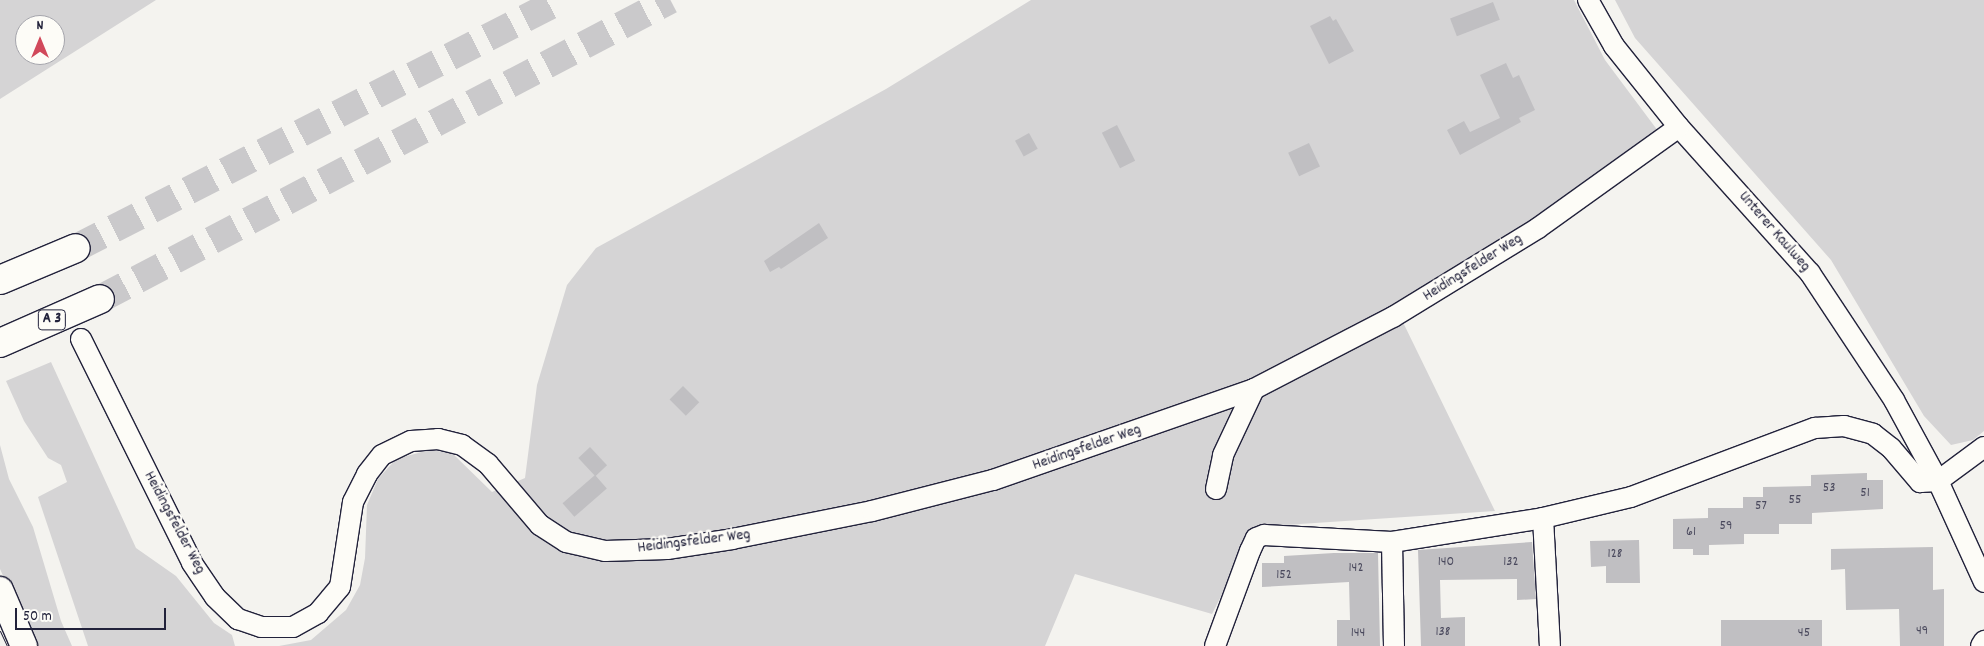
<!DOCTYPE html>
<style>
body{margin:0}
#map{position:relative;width:1984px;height:646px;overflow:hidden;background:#f4f3ef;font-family:Dekko,sans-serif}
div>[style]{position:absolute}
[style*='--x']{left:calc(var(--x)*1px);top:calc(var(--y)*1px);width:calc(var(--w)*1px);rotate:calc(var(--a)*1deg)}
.green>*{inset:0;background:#d5d4d5}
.building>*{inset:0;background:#c0bfc2;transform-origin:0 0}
.highway-tunnel>*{height:28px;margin-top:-14px;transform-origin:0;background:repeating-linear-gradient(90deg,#cac9cb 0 28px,transparent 0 42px)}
.roads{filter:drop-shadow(1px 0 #22223b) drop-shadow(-1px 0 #22223b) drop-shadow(0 1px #22223b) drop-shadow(0 -1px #22223b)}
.minor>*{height:20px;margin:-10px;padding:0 10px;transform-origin:10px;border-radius:10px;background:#fdfcf7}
.major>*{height:26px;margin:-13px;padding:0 13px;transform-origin:13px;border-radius:13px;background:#fdfcf7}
.highway>*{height:28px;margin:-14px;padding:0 14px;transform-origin:14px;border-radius:14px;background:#fdfcf7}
.tram>*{height:1px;margin:-0.5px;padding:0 0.5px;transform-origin:0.5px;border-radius:0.5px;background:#22223b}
span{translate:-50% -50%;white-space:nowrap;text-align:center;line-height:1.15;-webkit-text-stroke:5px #fdfcf7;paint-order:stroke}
.number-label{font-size:14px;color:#4a495d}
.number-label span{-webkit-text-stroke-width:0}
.shield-label span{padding:1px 4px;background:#fdfcf7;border:1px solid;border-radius:4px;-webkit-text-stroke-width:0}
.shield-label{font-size:15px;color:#22223b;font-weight:700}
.street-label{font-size:16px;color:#22223b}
.north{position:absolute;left:15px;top:15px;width:50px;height:50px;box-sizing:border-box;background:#fdfcf7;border:1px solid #a5a5ac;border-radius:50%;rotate:0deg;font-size:14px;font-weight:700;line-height:20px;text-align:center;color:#22223b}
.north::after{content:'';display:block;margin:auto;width:18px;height:22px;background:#d1495b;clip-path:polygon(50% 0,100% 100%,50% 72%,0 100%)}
.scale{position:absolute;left:15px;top:608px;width:151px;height:22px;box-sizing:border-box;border:2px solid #22223b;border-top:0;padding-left:6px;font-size:15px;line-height:18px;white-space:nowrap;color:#22223b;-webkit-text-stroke:4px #fdfcf7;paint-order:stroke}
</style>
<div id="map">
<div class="green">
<div style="clip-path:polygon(evenodd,0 0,156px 0,0 99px,0 0,25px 25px,55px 25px,55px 55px,25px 55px,25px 25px)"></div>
<div style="clip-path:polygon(1031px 0,1574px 0,1605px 60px,1661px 135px,1397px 310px,1495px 511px,1256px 527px,1212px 614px,1075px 574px,1045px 646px,279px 646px,311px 640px,346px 610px,360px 585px,365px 558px,367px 505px,378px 479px,396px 459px,429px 450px,452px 453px,492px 492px,525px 478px,537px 385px,567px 285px,596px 248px,886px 89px)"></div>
<div style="clip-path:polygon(1615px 0,1984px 0,1984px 431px,1973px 440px,1951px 445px,1924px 416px,1831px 260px,1635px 38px)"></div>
<div style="clip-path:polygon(51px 362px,136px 548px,176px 576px,214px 623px,232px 635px,235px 646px,88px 646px,38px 497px,67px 482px,61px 465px,48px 458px,24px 421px,6px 381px)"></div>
<div style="clip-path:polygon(0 445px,9px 479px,33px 527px,61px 621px,72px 646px,35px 646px,0 569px)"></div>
</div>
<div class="building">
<div style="left:1493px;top:2px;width:19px;height:46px;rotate:69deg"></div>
<div style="clip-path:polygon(1330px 16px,1333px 21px,1336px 19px,1354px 51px,1329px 64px,1310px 26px)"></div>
<div style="clip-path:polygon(1506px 63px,1513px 78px,1519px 75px,1535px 110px,1519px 118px,1521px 122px,1460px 155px,1447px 130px,1464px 121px,1470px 132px,1500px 118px,1480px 75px)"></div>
<div style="left:1117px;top:125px;width:40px;height:17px;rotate:63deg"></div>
<div style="left:1029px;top:133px;width:18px;height:16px;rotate:61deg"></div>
<div style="left:1309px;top:143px;width:26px;height:23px;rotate:65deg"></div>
<div style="clip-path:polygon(819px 223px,828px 238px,781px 269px,779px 267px,770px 272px,764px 261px)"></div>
<div style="left:683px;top:386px;width:23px;height:19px;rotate:45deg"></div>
<div style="left:590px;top:447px;width:25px;height:16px;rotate:47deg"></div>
<div style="clip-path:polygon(1867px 473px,1867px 480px,1883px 480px,1883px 509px,1812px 513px,1812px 524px,1779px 524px,1779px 534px,1744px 534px,1744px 544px,1709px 545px,1709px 555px,1693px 555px,1693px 549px,1673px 549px,1673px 519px,1708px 518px,1708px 508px,1743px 508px,1743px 497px,1763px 497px,1763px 487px,1811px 486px,1811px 475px)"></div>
<div style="left:595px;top:475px;width:18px;height:43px;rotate:49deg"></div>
<div style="clip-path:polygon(1639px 540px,1640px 583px,1606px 583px,1606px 566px,1591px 567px,1590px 541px)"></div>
<div style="clip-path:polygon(1532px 542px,1536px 599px,1517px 600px,1517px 579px,1440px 580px,1441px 618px,1465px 617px,1465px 646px,1421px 646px,1418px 550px)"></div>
<div style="clip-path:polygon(1933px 547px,1933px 590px,1944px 589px,1944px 646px,1900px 646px,1899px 609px,1846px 610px,1845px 569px,1831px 570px,1831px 549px)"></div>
<div style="clip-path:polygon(1334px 553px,1378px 553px,1380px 646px,1337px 646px,1337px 620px,1350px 620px,1349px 582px,1262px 587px,1262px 563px,1284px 563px,1284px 556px)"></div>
<div style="left:1822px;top:620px;width:26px;height:101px;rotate:90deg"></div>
</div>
<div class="highway-tunnel">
<div style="--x:76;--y:248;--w:545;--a:-27.08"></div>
<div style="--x:100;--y:299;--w:644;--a:-27.68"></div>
</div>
<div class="roads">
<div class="minor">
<div style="--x:1588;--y:0;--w:53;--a:60.5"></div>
<div style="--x:1614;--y:46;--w:104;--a:51.3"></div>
<div style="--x:1679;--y:127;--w:196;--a:48.1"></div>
<div style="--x:1810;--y:273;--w:152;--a:56.5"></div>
<div style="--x:1894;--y:400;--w:92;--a:61.5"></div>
<div style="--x:1938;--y:481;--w:111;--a:65.5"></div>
<div style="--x:81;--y:339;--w:250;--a:63.6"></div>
<div style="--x:192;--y:563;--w:41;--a:55.9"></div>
<div style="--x:215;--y:597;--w:32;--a:44"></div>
<div style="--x:238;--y:619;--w:24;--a:19"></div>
<div style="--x:261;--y:627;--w:32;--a:0"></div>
<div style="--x:293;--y:627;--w:29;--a:-29"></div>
<div style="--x:318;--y:613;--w:34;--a:-50"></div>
<div style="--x:340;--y:587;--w:86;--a:-81.3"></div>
<div style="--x:353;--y:502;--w:31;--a:-63"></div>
<div style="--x:367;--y:474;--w:24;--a:-52"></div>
<div style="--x:382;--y:455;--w:32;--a:-26"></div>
<div style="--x:411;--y:441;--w:27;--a:-4"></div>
<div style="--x:438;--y:439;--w:25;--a:14"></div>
<div style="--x:462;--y:445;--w:32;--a:36"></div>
<div style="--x:488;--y:464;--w:80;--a:49.6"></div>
<div style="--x:540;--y:525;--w:31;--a:33"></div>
<div style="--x:566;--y:542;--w:40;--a:13"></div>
<div style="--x:605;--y:551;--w:62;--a:-1.8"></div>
<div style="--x:667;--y:549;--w:66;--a:-8.7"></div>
<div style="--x:732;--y:539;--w:143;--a:-11.3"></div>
<div style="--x:872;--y:511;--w:125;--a:-14.4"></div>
<div style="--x:993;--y:480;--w:276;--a:-19.2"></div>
<div style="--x:1254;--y:389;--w:157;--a:-27.4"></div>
<div style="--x:1393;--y:317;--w:170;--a:-31.5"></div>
<div style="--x:1538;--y:228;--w:173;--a:-35.6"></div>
<div style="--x:1938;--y:481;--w:57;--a:-36.5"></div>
<div style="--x:1216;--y:489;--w:35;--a:-78"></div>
<div style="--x:1223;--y:455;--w:73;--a:-64.8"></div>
<div style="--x:1543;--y:518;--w:128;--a:86.9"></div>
<div style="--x:1392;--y:542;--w:104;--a:88.9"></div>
<div style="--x:1215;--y:646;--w:101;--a:-69.8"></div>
<div style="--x:1250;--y:551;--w:14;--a:-65"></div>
<div style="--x:1256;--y:538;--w:9;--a:-21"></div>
<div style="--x:1264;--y:535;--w:128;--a:3.1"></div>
<div style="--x:1392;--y:542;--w:153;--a:-9"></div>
<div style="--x:1543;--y:518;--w:90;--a:-13.4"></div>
<div style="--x:1631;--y:497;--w:197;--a:-20.6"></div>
<div style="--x:1815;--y:428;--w:29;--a:-4"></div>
<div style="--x:1844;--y:426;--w:30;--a:15"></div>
<div style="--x:1873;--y:434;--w:23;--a:38"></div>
<div style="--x:1891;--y:448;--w:45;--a:49.5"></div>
<div style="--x:1920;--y:482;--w:18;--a:-3"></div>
<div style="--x:1981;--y:646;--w:6;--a:-59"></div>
</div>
<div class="major">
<div style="--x:0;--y:590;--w:61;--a:66.8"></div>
</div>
<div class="highway">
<div style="--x:0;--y:280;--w:82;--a:-22.8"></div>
<div style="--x:0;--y:343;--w:109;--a:-23.7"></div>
</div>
</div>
<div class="tram">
<div style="--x:0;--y:631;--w:17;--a:65"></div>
</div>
<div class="number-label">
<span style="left:1829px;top:488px">53</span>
<span style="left:1865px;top:493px">51</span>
<span style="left:1795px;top:500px">55</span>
<span style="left:1761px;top:506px">57</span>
<span style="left:1726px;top:526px">59</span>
<span style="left:1691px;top:532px">61</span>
<span style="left:1615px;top:554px">128</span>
<span style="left:1446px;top:562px">140</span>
<span style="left:1511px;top:562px">132</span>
<span style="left:1356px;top:568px">142</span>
<span style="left:1284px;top:575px">152</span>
<span style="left:1922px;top:631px">49</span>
<span style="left:1443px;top:632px">138</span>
<span style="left:1358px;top:633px">144</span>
<span style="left:1804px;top:633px">45</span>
</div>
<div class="shield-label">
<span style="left:52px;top:320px">A 3</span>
</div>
<div class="street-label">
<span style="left:1774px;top:232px;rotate:49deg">Unterer Kaulweg</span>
<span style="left:1473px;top:268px;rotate:-32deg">Heidingsfelder Weg</span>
<span style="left:1087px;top:448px;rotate:-19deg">Heidingsfelder Weg</span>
<span style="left:174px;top:523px;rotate:62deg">Heidingsfelder Weg</span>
<span style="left:694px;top:542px;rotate:-7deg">Heidingsfelder Weg</span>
</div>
<div class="north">N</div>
<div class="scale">50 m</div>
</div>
